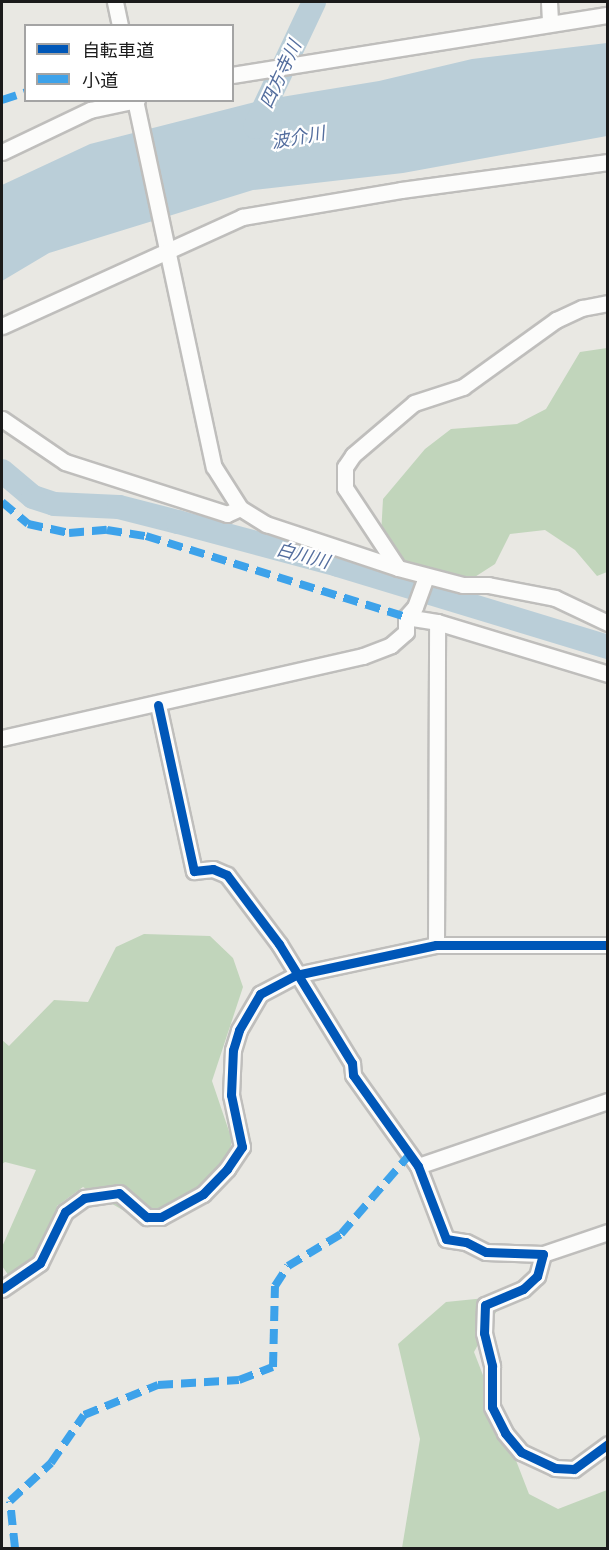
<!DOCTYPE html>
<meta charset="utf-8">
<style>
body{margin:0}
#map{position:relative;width:609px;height:1550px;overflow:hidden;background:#e9e8e3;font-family:"Open Sans","Noto Sans JP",sans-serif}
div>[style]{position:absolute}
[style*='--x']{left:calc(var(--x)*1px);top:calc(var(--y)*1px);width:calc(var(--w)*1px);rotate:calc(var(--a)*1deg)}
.forest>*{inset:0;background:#c1d5bb}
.water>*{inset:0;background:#baced8}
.river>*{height:24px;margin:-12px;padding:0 12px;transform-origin:12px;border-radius:12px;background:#baced8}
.roads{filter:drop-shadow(2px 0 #bfbebc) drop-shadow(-2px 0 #bfbebc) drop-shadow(0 2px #bfbebc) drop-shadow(0 -2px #bfbebc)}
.street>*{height:15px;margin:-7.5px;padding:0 7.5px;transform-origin:7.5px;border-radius:7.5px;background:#fcfcfb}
.quiet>*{height:8px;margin-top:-4px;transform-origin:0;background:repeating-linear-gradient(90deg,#3da2ea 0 15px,transparent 0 23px)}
.cycleway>*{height:9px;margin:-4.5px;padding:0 4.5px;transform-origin:4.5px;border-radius:4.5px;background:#0057b8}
span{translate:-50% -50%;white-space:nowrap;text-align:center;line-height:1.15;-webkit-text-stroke:4.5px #fff;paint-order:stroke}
.water-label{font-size:18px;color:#546e9e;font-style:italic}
.frame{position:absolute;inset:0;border:3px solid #1b1b1b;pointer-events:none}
.legend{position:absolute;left:24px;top:24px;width:210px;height:78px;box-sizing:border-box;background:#fff;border:2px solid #a4a4a4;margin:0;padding:8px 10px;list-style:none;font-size:18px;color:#1b1b1b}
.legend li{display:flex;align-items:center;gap:12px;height:30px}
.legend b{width:30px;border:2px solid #a4a4a4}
</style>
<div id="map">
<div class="forest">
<div style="clip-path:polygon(607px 348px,607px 572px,597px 576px,575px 550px,545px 530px,510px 534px,495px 564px,467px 582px,429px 573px,402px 560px,381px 535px,383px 499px,425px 449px,451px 429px,517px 424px,546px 409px,580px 352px)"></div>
<div style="clip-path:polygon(144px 934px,210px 936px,233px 958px,243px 987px,212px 1081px,232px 1140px,226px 1169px,178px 1214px,145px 1223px,83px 1187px,57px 1206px,43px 1268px,16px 1286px,2px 1266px,2px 1247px,36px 1170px,5px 1162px,2px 1164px,2px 1040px,9px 1046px,54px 1000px,88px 1002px,116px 947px)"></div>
<div style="clip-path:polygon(505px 1296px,474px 1352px,529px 1494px,558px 1509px,607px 1490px,607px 1548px,402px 1548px,420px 1439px,398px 1344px,446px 1302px)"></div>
</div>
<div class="water">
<div style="clip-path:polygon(607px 43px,607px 136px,403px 173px,253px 190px,49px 253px,2px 281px,2px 185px,90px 144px,263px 100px,379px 81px,472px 59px)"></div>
</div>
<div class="river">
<div style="--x:255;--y:127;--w:138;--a:-64.7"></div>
<div style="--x:2;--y:471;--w:40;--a:40"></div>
<div style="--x:33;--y:497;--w:22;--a:18"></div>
<div style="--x:54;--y:504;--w:65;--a:2.6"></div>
<div style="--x:119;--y:507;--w:61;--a:14.3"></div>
<div style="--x:178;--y:522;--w:166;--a:15"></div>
<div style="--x:338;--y:565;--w:282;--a:16.9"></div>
</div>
<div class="roads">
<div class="street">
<div style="--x:115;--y:2;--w:25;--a:78"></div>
<div style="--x:549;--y:2;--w:20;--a:87"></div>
<div style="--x:232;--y:75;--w:381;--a:-9.1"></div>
<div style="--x:135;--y:100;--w:375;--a:77.9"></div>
<div style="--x:214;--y:467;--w:49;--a:57.6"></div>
<div style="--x:240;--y:508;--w:31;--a:32"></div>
<div style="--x:266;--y:524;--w:139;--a:18.4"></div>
<div style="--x:398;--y:568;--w:67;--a:14.7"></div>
<div style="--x:463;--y:585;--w:25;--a:0"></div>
<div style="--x:488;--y:585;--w:68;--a:11"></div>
<div style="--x:555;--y:598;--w:59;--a:25.3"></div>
<div style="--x:2;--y:152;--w:98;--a:-25.5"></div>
<div style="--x:90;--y:110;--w:48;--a:-12"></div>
<div style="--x:2;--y:326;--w:264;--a:-24.4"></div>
<div style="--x:242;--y:217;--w:161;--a:-9.6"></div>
<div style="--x:401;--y:190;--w:209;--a:-7.7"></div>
<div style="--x:2;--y:419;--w:76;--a:34.3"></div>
<div style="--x:65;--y:462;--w:170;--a:17.8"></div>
<div style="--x:227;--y:514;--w:14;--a:-25"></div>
<div style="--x:398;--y:568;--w:96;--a:-123.5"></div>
<div style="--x:345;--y:488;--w:21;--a:-90"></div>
<div style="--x:345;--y:467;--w:14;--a:-56"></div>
<div style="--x:353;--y:455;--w:80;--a:-40.4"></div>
<div style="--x:414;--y:403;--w:52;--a:-18.1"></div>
<div style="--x:463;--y:387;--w:115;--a:-35.8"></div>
<div style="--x:556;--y:320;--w:29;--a:-25"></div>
<div style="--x:582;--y:308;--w:26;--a:-11"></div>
<div style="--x:406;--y:617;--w:31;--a:9"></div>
<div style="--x:437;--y:622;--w:179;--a:16.9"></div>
<div style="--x:158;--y:705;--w:170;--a:77.8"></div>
<div style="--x:194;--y:871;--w:19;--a:-6"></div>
<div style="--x:213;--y:869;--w:15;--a:23"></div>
<div style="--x:227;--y:875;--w:86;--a:53"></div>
<div style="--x:279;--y:944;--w:140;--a:58.5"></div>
<div style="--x:352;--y:1063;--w:12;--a:85"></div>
<div style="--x:353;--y:1075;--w:112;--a:54.5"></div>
<div style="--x:418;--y:1166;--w:78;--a:69"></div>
<div style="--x:446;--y:1239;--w:20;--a:9"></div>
<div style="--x:466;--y:1242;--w:22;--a:27"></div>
<div style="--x:486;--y:1252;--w:57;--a:2"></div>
<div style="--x:543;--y:1254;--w:23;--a:105"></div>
<div style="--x:537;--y:1276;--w:19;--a:137"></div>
<div style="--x:523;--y:1289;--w:41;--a:157.2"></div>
<div style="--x:485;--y:1305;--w:28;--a:92"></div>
<div style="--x:484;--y:1333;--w:34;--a:76"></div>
<div style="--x:492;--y:1366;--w:41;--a:90"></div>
<div style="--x:492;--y:1407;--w:29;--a:63"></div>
<div style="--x:505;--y:1433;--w:25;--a:50"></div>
<div style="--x:521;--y:1452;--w:38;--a:25"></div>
<div style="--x:555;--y:1468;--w:19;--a:3"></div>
<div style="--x:574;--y:1469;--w:42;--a:-36.3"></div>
<div style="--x:2;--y:738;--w:370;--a:-12.8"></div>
<div style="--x:363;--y:656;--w:30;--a:-21"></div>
<div style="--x:391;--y:645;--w:20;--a:-41"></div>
<div style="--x:406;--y:632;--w:15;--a:-90"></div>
<div style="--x:406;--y:617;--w:13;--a:-48"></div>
<div style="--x:415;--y:607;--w:33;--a:-70"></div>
<div style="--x:436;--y:945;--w:323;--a:-89.8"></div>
<div style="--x:418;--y:1166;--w:201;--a:-18.9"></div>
<div style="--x:543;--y:1254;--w:69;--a:-18.7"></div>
<div style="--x:2;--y:1289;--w:46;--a:-34.4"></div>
<div style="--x:40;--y:1263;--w:57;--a:-63.9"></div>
<div style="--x:65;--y:1212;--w:24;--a:-36"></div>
<div style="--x:84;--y:1198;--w:35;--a:-8"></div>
<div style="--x:119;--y:1193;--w:37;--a:41"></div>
<div style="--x:147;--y:1217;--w:14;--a:0"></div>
<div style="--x:161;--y:1217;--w:48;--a:-28.7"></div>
<div style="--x:203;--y:1194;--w:35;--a:-46"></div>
<div style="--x:227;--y:1169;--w:27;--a:-56"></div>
<div style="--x:242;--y:1147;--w:53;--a:-101.9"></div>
<div style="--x:231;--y:1095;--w:45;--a:-87.5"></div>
<div style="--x:233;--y:1050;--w:21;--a:-73"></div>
<div style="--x:239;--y:1030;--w:42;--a:-59.7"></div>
<div style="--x:260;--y:994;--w:41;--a:-27.8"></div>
<div style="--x:296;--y:975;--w:143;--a:-12.1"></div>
<div style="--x:436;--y:945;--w:172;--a:0"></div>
</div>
</div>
<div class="quiet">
<div style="--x:2;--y:100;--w:25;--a:-18"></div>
<div style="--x:2;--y:502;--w:34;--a:40"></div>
<div style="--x:28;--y:524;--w:42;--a:12.4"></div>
<div style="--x:69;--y:533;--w:38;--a:-5"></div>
<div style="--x:107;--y:530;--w:39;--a:9"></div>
<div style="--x:146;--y:536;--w:272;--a:17.3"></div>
<div style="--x:15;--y:1548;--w:47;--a:-96.1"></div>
<div style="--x:10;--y:1501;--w:56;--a:-42.8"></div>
<div style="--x:51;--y:1463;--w:58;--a:-55.5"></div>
<div style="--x:84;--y:1415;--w:80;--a:-22.1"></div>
<div style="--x:158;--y:1385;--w:81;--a:-3.5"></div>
<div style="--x:239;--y:1380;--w:36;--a:-21"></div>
<div style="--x:273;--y:1367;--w:81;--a:-88.6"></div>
<div style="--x:275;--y:1286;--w:24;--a:-57"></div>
<div style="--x:288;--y:1266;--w:62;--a:-31.1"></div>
<div style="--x:341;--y:1234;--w:106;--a:-49.2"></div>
</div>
<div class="cycleway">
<div style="--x:158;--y:705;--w:170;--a:77.8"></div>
<div style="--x:194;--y:871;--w:19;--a:-6"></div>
<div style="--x:213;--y:869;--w:15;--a:23"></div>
<div style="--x:227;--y:875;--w:86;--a:53"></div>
<div style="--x:279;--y:944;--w:140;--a:58.5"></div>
<div style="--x:352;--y:1063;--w:12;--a:85"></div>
<div style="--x:353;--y:1075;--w:112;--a:54.5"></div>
<div style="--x:418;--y:1166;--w:78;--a:69"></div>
<div style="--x:446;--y:1239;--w:20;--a:9"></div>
<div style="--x:466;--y:1242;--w:22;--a:27"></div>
<div style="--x:486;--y:1252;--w:57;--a:2"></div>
<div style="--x:543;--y:1254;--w:23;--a:105"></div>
<div style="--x:537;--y:1276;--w:19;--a:137"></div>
<div style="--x:523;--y:1289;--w:41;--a:157.2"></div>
<div style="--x:485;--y:1305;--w:28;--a:92"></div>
<div style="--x:484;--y:1333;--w:34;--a:76"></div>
<div style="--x:492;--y:1366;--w:41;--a:90"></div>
<div style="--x:492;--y:1407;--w:29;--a:63"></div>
<div style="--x:505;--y:1433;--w:25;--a:50"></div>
<div style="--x:521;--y:1452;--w:38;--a:25"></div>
<div style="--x:555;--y:1468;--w:19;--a:3"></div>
<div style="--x:574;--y:1469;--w:42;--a:-36.3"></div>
<div style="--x:2;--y:1289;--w:46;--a:-34.4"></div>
<div style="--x:40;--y:1263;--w:57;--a:-63.9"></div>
<div style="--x:65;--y:1212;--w:24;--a:-36"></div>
<div style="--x:84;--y:1198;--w:35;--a:-8"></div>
<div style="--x:119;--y:1193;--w:37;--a:41"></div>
<div style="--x:147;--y:1217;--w:14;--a:0"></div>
<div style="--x:161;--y:1217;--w:48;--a:-28.7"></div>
<div style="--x:203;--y:1194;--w:35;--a:-46"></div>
<div style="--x:227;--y:1169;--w:27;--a:-56"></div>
<div style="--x:242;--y:1147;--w:53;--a:-101.9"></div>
<div style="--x:231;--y:1095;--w:45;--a:-87.5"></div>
<div style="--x:233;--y:1050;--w:21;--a:-73"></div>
<div style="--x:239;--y:1030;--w:42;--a:-59.7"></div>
<div style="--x:260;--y:994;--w:41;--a:-27.8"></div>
<div style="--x:296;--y:975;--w:143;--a:-12.1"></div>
<div style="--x:436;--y:945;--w:172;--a:0"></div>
</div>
<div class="water-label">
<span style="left:280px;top:74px;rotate:-65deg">四方寺川</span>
<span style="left:298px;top:137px;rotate:-10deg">波介川</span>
<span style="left:303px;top:555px;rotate:15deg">白川川</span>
</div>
<div class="frame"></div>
<ul class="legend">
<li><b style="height:8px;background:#0057b8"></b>自転車道</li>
<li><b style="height:8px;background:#3da2ea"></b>小道</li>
</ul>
</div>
